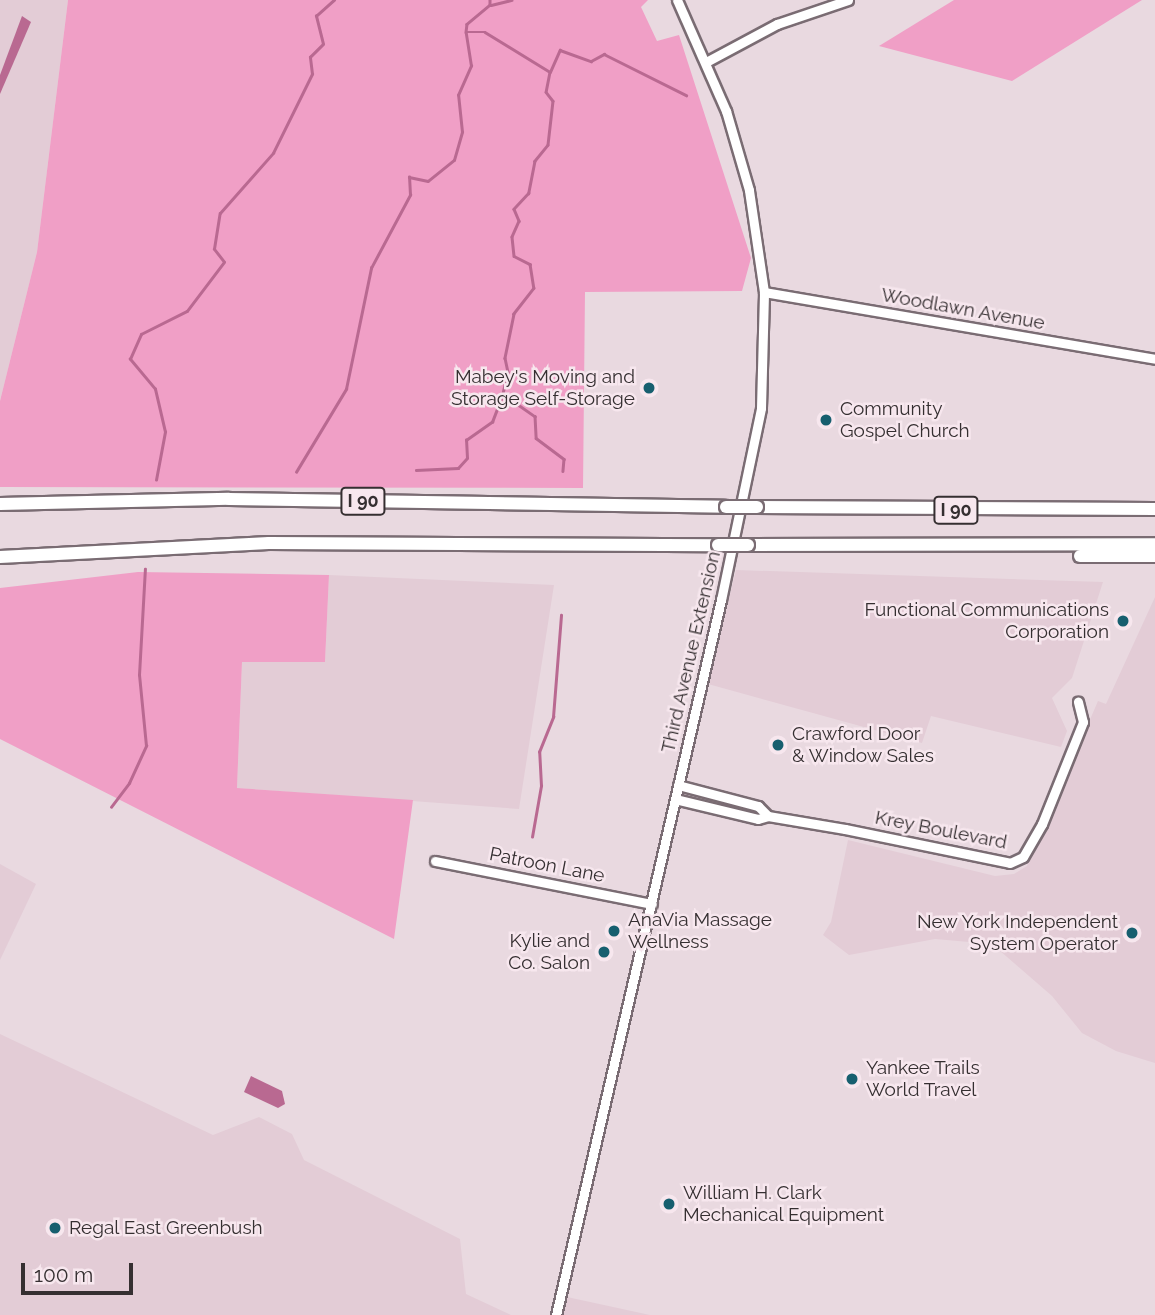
<!DOCTYPE html>
<style>
body{margin:0}
#map{position:relative;width:1155px;height:1315px;overflow:hidden;background:#e9d9e0;font-family:Raleway,sans-serif}
div>[style]{position:absolute}
[style*='--x']{left:calc(var(--x)*1px);top:calc(var(--y)*1px);width:calc(var(--w)*1px);rotate:calc(var(--a)*1deg)}
.built>*{inset:0;background:#e3ccd6}
.green>*{inset:0;background:#f09fc6}
.water>*{inset:0;background:#b96991}
.stream>*{height:2.5px;margin:-1.25px;padding:0 1.25px;transform-origin:1.25px;border-radius:1.25px;background:#b96991}
.roads{filter:drop-shadow(2px 0 #7a6c73) drop-shadow(-2px 0 #7a6c73) drop-shadow(0 2px #7a6c73) drop-shadow(0 -2px #7a6c73)}
.minor>*{height:9px;margin:-4.5px;padding:0 4.5px;transform-origin:4.5px;border-radius:4.5px;background:#fff}
.highway>*{height:12px;margin:-6px;padding:0 6px;transform-origin:6px;border-radius:6px;background:#fff}
.bridges{filter:drop-shadow(2px 0 #7a6c73) drop-shadow(-2px 0 #7a6c73) drop-shadow(0 2px #7a6c73) drop-shadow(0 -2px #7a6c73)}
.highway-bridge>*{height:12px;margin:-6px;padding:0 6px;transform-origin:6px;border-radius:6px;background:#fff}
.dots>*{width:19px;height:19px;translate:-50% -50%;box-sizing:border-box;border:4px solid #f7e7ee;border-radius:50%}
span{translate:-50% -50%;white-space:nowrap;text-align:center;line-height:1.15;-webkit-text-stroke:5px #f7e7ee;paint-order:stroke}
.shield-label span{padding:2px 5px;background:#f7e7ee;border:2px solid;border-radius:5px;-webkit-text-stroke-width:0}
.shield-label{font-size:18px;color:#352f31;font-weight:700}
.street-label{font-size:19px;color:#352f31}
.poi-label{font-size:19px;color:#352f31}
.right{translate:-100% -50%;text-align:right}
.left{translate:0 -50%;text-align:left}
.scale{position:absolute;left:21px;top:1263px;width:112px;height:32px;box-sizing:border-box;border:4px solid #352f31;border-top:0;padding-left:9px;font-size:21px;line-height:24px;white-space:nowrap;color:#352f31;-webkit-text-stroke:5px #f7e7ee;paint-order:stroke}
</style>
<div id="map">
<div class="built">
<div style="clip-path:polygon(0 0,68px 0,37px 252px,0 401px)"></div>
<div style="clip-path:polygon(736px 570px,1103px 582px,1072px 678px,1052px 698px,1067px 731px,1061px 747px,931px 716px,922px 743px,708px 684px)"></div>
<div style="clip-path:polygon(329px 575px,554px 585px,519px 809px,237px 788px,242px 662px,325px 662px)"></div>
<div style="clip-path:polygon(1155px 597px,1155px 1063px,1116px 1051px,1082px 1033px,1052px 996px,992px 944px,935px 939px,849px 955px,823px 935px,831px 922px,848px 840px,995px 876px,1014px 874px,1027px 866px,1098px 701px,1106px 704px)"></div>
<div style="clip-path:polygon(0 864px,36px 884px,0 960px)"></div>
<div style="clip-path:polygon(0 1034px,213px 1135px,259px 1117px,292px 1134px,304px 1160px,460px 1239px,466px 1294px,511px 1315px,0 1315px)"></div>
<div style="clip-path:polygon(567px 1297px,650px 1315px,563px 1315px)"></div>
</div>
<div class="green">
<div style="clip-path:polygon(68px 0,648px 0,641px 7px,657px 41px,679px 35px,751px 258px,742px 291px,585px 292px,583px 488px,0 487px,0 401px,37px 252px)"></div>
<div style="clip-path:polygon(954px 0,1142px 0,1012px 81px,879px 46px)"></div>
<div style="clip-path:polygon(138px 572px,329px 575px,325px 662px,242px 662px,237px 788px,413px 800px,394px 939px,0 739px,0 588px)"></div>
</div>
<div class="water">
<div style="clip-path:polygon(22px 16px,31px 22px,0 94px,0 75px)"></div>
<div style="clip-path:polygon(251px 1076px,282px 1091px,285px 1104px,278px 1108px,244px 1092px)"></div>
</div>
<div class="stream">
<div style="--x:490;--y:0;--w:5;--a:90"></div>
<div style="--x:490;--y:5;--w:30;--a:140"></div>
<div style="--x:467;--y:24;--w:8;--a:97"></div>
<div style="--x:466;--y:32;--w:19;--a:0"></div>
<div style="--x:485;--y:32;--w:76;--a:31.6"></div>
<div style="--x:550;--y:72;--w:20;--a:101"></div>
<div style="--x:546;--y:92;--w:11;--a:52"></div>
<div style="--x:553;--y:101;--w:44;--a:96.5"></div>
<div style="--x:548;--y:145;--w:21;--a:129"></div>
<div style="--x:535;--y:161;--w:33;--a:101"></div>
<div style="--x:529;--y:193;--w:22;--a:133"></div>
<div style="--x:514;--y:209;--w:13;--a:67"></div>
<div style="--x:519;--y:221;--w:17;--a:114"></div>
<div style="--x:512;--y:237;--w:19;--a:84"></div>
<div style="--x:514;--y:256;--w:18;--a:27"></div>
<div style="--x:530;--y:264;--w:24;--a:81"></div>
<div style="--x:534;--y:288;--w:33;--a:128"></div>
<div style="--x:514;--y:314;--w:45;--a:101.6"></div>
<div style="--x:505;--y:358;--w:14;--a:78"></div>
<div style="--x:508;--y:372;--w:23;--a:103"></div>
<div style="--x:503;--y:394;--w:39;--a:35"></div>
<div style="--x:535;--y:416;--w:22;--a:87"></div>
<div style="--x:536;--y:438;--w:35;--a:37"></div>
<div style="--x:564;--y:459;--w:12;--a:95"></div>
<div style="--x:491;--y:5;--w:21;--a:-14"></div>
<div style="--x:550;--y:72;--w:24;--a:-66"></div>
<div style="--x:560;--y:50;--w:33;--a:20"></div>
<div style="--x:591;--y:61;--w:15;--a:-28"></div>
<div style="--x:604;--y:54;--w:92;--a:26.6"></div>
<div style="--x:416;--y:470;--w:42;--a:-2.7"></div>
<div style="--x:458;--y:468;--w:13;--a:-48"></div>
<div style="--x:467;--y:458;--w:18;--a:-93"></div>
<div style="--x:466;--y:440;--w:32;--a:-35"></div>
<div style="--x:492;--y:422;--w:30;--a:-69"></div>
<div style="--x:296;--y:472;--w:97;--a:-58.9"></div>
<div style="--x:346;--y:389;--w:124;--a:-78.3"></div>
<div style="--x:371;--y:268;--w:83;--a:-61.9"></div>
<div style="--x:410;--y:195;--w:18;--a:-93"></div>
<div style="--x:409;--y:177;--w:19;--a:12"></div>
<div style="--x:428;--y:181;--w:33;--a:-39"></div>
<div style="--x:454;--y:160;--w:29;--a:-74"></div>
<div style="--x:462;--y:132;--w:37;--a:-96"></div>
<div style="--x:458;--y:95;--w:32;--a:-66"></div>
<div style="--x:471;--y:66;--w:33;--a:-99"></div>
<div style="--x:156;--y:480;--w:49;--a:-79.4"></div>
<div style="--x:165;--y:432;--w:44;--a:-103.1"></div>
<div style="--x:155;--y:389;--w:39;--a:-130"></div>
<div style="--x:130;--y:359;--w:27;--a:-66"></div>
<div style="--x:141;--y:334;--w:51;--a:-26.6"></div>
<div style="--x:187;--y:311;--w:61;--a:-52.9"></div>
<div style="--x:224;--y:262;--w:16;--a:-128"></div>
<div style="--x:214;--y:249;--w:36;--a:-81"></div>
<div style="--x:220;--y:213;--w:80;--a:-48.5"></div>
<div style="--x:273;--y:153;--w:88;--a:-63.7"></div>
<div style="--x:312;--y:74;--w:17;--a:-97"></div>
<div style="--x:310;--y:57;--w:18;--a:-45"></div>
<div style="--x:323;--y:44;--w:29;--a:-104"></div>
<div style="--x:316;--y:16;--w:24;--a:-42"></div>
<div style="--x:111;--y:807;--w:30;--a:-53"></div>
<div style="--x:129;--y:783;--w:41;--a:-65.3"></div>
<div style="--x:146;--y:746;--w:71;--a:-95.6"></div>
<div style="--x:139;--y:675;--w:106;--a:-86.8"></div>
<div style="--x:532;--y:837;--w:52;--a:-80"></div>
<div style="--x:541;--y:786;--w:34;--a:-93"></div>
<div style="--x:539;--y:752;--w:38;--a:-68"></div>
<div style="--x:553;--y:717;--w:102;--a:-85.5"></div>
</div>
<div class="roads">
<div class="minor">
<div style="--x:706;--y:62;--w:81;--a:-28.2"></div>
<div style="--x:777;--y:24;--w:75;--a:-18.7"></div>
<div style="--x:764;--y:292;--w:397;--a:9.7"></div>
<div style="--x:678;--y:785;--w:83;--a:14.7"></div>
<div style="--x:758;--y:806;--w:14;--a:45"></div>
<div style="--x:675;--y:799;--w:85;--a:13.5"></div>
<div style="--x:758;--y:819;--w:10;--a:-17"></div>
<div style="--x:768;--y:816;--w:78;--a:9.6"></div>
<div style="--x:845;--y:829;--w:168;--a:11.6"></div>
<div style="--x:1010;--y:863;--w:14;--a:-25"></div>
<div style="--x:1023;--y:857;--w:38;--a:-60"></div>
<div style="--x:1042;--y:824;--w:110;--a:-68.1"></div>
<div style="--x:1083;--y:722;--w:21;--a:-104"></div>
<div style="--x:435;--y:861;--w:221;--a:11.2"></div>
<div style="--x:556;--y:1315;--w:734;--a:-77.01"></div>
<div style="--x:721;--y:600;--w:196;--a:-78.2"></div>
<div style="--x:761;--y:408;--w:116;--a:-88.5"></div>
<div style="--x:764;--y:292;--w:103;--a:-98.4"></div>
<div style="--x:749;--y:190;--w:82;--a:-106.2"></div>
<div style="--x:726;--y:111;--w:121;--a:-113.8"></div>
</div>
<div class="highway">
<div style="--x:0;--y:504;--w:229;--a:-1.3"></div>
<div style="--x:229;--y:499;--w:497;--a:0.9"></div>
<div style="--x:757;--y:507;--w:398;--a:0.3"></div>
<div style="--x:748;--y:545;--w:407;--a:-0.1"></div>
<div style="--x:1080;--y:556;--w:75;--a:0"></div>
<div style="--x:0;--y:557;--w:269;--a:-3"></div>
<div style="--x:269;--y:543;--w:449;--a:0.3"></div>
</div>
</div>
<div class="bridges">
<div class="highway-bridge">
<div style="--x:726;--y:507;--w:31;--a:0"></div>
<div style="--x:718;--y:545;--w:30;--a:0"></div>
</div>
</div>
<div class="dots">
<div style="left:649px;top:388px;background:#175f6f"></div>
<div style="left:826px;top:420px;background:#175f6f"></div>
<div style="left:1123px;top:621px;background:#175f6f"></div>
<div style="left:778px;top:745px;background:#175f6f"></div>
<div style="left:614px;top:931px;background:#175f6f"></div>
<div style="left:1132px;top:933px;background:#175f6f"></div>
<div style="left:604px;top:952px;background:#175f6f"></div>
<div style="left:852px;top:1079px;background:#175f6f"></div>
<div style="left:669px;top:1204px;background:#175f6f"></div>
<div style="left:55px;top:1228px;background:#175f6f"></div>
</div>
<div class="shield-label">
<span style="left:363px;top:501px">I 90</span>
<span style="left:956px;top:510px">I 90</span>
</div>
<div class="street-label">
<span style="left:963px;top:309px;rotate:10deg">Woodlawn Avenue</span>
<span style="left:691px;top:652px;rotate:-77deg">Third Avenue Extension</span>
<span style="left:941px;top:830px;rotate:11deg">Krey Boulevard</span>
<span style="left:547px;top:865px;rotate:11deg">Patroon Lane</span>
</div>
<div class="poi-label">
<span class="right" style="left:635px;top:388px">Mabey's Moving and<br>Storage Self-Storage</span>
<span class="left" style="left:840px;top:420px">Community<br>Gospel Church</span>
<span class="right" style="left:1109px;top:621px">Functional Communications<br>Corporation</span>
<span class="left" style="left:792px;top:745px">Crawford Door<br>&amp; Window Sales</span>
<span class="left" style="left:628px;top:931px">AnaVia Massage<br>Wellness</span>
<span class="right" style="left:1118px;top:933px">New York Independent<br>System Operator</span>
<span class="right" style="left:590px;top:952px">Kylie and<br>Co. Salon</span>
<span class="left" style="left:866px;top:1079px">Yankee Trails<br>World Travel</span>
<span class="left" style="left:683px;top:1204px">William H. Clark<br>Mechanical Equipment</span>
<span class="left" style="left:69px;top:1228px">Regal East Greenbush</span>
</div>
<div class="scale">100 m</div>
</div>
